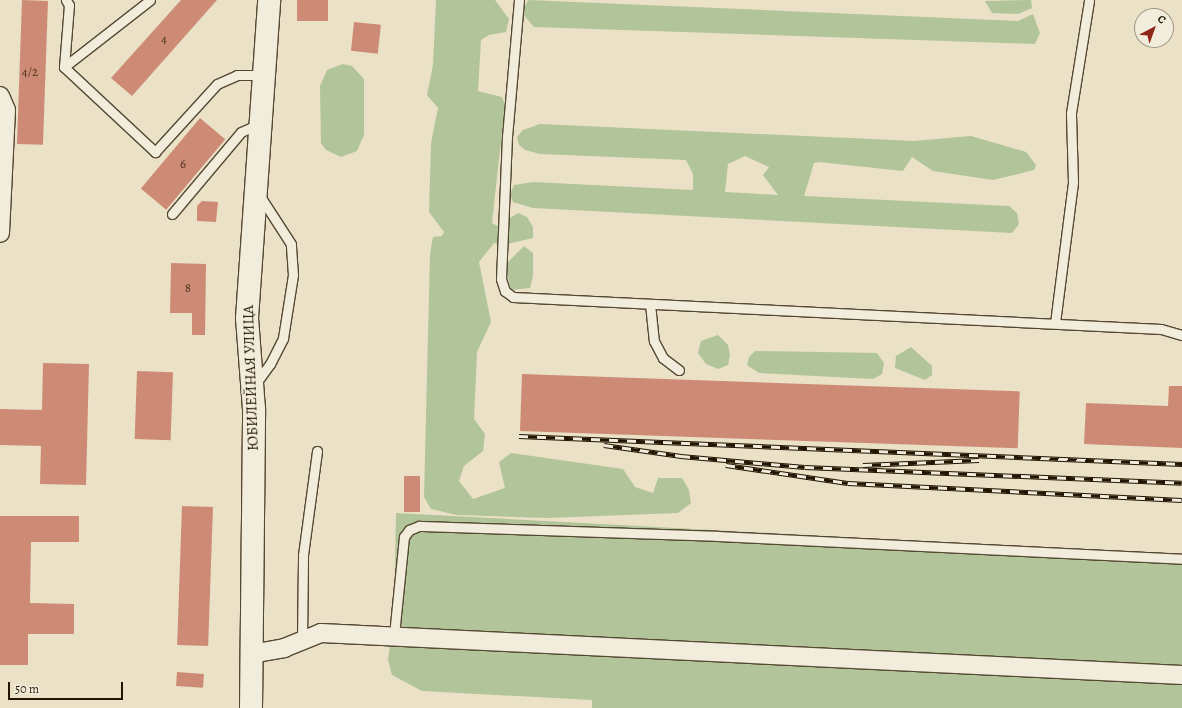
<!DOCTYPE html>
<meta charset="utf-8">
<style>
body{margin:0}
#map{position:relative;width:1182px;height:708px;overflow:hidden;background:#eae1c7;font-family:Alegreya,serif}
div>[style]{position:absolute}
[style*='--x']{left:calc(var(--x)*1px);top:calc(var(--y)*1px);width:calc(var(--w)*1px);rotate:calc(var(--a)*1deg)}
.green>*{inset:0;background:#b2c499}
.building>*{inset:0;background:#cd8b76;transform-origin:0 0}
.roads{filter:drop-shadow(1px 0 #554832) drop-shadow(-1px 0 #554832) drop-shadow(0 1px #554832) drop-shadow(0 -1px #554832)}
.lane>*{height:9px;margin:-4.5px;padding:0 4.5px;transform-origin:4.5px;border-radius:4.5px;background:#f1ecdb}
.street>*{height:18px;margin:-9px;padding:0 9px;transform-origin:9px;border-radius:9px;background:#f1ecdb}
.secondary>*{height:22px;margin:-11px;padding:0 11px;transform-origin:11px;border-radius:11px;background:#f1ecdb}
.rail>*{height:4.5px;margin-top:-2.25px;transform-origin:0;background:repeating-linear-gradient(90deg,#f1ecdb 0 9px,#231501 0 18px);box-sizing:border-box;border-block:1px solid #231501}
span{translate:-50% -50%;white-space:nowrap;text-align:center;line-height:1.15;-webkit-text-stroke:3px #f1ecdb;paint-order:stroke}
.number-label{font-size:13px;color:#4e321e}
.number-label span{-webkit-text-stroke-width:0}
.street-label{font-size:15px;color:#231501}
.north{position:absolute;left:1134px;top:8px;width:40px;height:40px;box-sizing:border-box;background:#f1ecdb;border:1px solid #9f9684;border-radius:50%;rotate:41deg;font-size:11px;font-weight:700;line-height:16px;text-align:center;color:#231501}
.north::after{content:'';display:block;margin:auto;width:14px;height:18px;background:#8f2418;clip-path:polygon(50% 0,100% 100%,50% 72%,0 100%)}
.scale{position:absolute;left:8px;top:682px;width:115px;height:18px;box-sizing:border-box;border:2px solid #231501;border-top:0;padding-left:5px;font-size:12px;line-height:14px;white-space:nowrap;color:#231501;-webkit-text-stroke:3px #f1ecdb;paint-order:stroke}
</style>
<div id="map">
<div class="green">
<div style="clip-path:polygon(436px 0,495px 0,509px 19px,506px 32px,489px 35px,481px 40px,478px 91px,502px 97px,505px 104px,492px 223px,497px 226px,518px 213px,527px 217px,533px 227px,533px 238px,502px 245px,494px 243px,479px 262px,491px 322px,477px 352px,474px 419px,485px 434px,483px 451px,464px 466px,459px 481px,473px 499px,505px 488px,499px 462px,511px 453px,623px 469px,635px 487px,653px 493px,658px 478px,682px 478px,689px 490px,691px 503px,678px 513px,547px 518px,457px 515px,431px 509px,424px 497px,430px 254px,433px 237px,442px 236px,444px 232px,429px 212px,431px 143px,438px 108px,427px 95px,433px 65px)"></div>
<div style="clip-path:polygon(528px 0,1018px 21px,1033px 14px,1040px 33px,1035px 44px,534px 27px,522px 13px)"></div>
<div style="clip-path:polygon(1031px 0,1032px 8px,1018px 14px,992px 13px,985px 1px)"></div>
<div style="clip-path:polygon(343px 64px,352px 66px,364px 79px,364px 135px,357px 151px,341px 157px,326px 150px,321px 143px,320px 86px,327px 70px)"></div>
<div style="clip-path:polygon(evenodd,540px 124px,914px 141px,971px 136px,1026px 152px,1036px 165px,1034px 170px,993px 180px,933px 171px,912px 157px,903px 171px,819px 162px,814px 163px,804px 196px,1009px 206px,1017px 213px,1019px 224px,1012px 233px,533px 208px,513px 202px,510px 194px,514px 185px,533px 182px,693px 190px,693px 174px,686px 160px,540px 154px,525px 150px,519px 145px,517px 137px,523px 130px,540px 124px,745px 156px,769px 167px,763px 175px,778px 195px,725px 192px,728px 164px,745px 156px)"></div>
<div style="clip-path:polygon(524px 246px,533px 253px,533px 276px,530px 288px,511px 290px,505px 265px)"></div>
<div style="clip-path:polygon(718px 335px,728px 345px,730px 355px,728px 365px,718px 369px,706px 364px,698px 353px,701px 341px)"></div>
<div style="clip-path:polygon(911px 347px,932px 366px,932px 375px,925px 380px,895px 368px,896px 356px)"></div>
<div style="clip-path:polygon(755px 351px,877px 353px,884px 363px,882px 374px,873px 379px,759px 373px,747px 365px,749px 357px)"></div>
<div style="clip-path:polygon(396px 513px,1182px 555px,1182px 708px,592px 708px,592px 700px,422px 691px,392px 675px,388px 660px,394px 616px)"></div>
</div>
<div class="building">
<div style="left:22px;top:0;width:26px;height:144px;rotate:2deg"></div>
<div style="clip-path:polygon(181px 0,217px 0,132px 96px,111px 78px)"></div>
<div style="left:297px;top:0;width:31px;height:21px"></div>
<div style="left:354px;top:22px;width:27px;height:29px;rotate:6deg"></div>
<div style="left:200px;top:118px;width:33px;height:92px;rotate:40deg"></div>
<div style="clip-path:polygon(202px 201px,218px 202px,216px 222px,197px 221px,197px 206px)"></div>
<div style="clip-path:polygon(171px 263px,206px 264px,205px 335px,192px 335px,192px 313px,170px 313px)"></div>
<div style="clip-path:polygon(43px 363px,89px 364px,86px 485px,40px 484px,41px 446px,0 445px,0 409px,42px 410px)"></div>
<div style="left:137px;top:371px;width:36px;height:68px;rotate:2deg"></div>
<div style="left:522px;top:374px;width:498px;height:57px;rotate:2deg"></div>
<div style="clip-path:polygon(1169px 386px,1182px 386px,1182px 448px,1084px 444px,1086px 403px,1168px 406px)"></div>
<div style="left:404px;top:476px;width:16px;height:36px"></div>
<div style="left:182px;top:506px;width:31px;height:139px;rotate:2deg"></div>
<div style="clip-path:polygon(0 516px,79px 516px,79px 542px,31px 542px,30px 603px,74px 604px,74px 634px,28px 634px,28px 665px,0 665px)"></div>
<div style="left:177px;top:672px;width:27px;height:14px;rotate:4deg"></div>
</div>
<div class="roads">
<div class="lane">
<div style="--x:519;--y:0;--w:137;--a:95"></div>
<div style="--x:507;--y:136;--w:143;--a:92.4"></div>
<div style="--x:501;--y:279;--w:13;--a:72"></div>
<div style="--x:505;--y:291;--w:10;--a:37"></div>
<div style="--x:513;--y:297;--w:649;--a:2.83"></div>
<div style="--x:1161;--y:329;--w:22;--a:16"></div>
<div style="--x:64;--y:67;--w:125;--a:43"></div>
<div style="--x:155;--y:152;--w:92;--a:-47.6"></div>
<div style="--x:217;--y:84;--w:22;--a:-24"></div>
<div style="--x:237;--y:75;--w:27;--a:0"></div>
<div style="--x:64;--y:67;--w:109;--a:-37.9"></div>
<div style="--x:64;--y:67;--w:62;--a:-85.4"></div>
<div style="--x:69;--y:5;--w:6;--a:-121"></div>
<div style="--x:172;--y:214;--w:107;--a:-49.9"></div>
<div style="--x:241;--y:132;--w:20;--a:-24"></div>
<div style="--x:650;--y:304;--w:37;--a:84"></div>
<div style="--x:654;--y:341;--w:19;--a:62"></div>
<div style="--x:663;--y:358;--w:20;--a:37"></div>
<div style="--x:1055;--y:323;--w:142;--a:-82.7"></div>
<div style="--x:1073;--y:182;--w:69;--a:-91.7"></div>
<div style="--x:1071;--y:113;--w:114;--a:-80.9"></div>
<div style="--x:256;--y:383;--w:24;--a:-54"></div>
<div style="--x:270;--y:364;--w:29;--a:-63"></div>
<div style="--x:283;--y:338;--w:64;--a:-81"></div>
<div style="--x:293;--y:275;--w:31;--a:-94"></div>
<div style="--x:291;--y:244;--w:57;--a:-122.9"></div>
<div style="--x:394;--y:635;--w:99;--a:-84.2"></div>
<div style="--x:404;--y:537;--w:9;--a:-54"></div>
<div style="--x:409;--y:530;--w:11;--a:-22"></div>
<div style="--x:419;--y:526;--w:298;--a:1.9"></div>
<div style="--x:717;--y:536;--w:466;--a:2.8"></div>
<div style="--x:302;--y:641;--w:86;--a:-89.3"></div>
<div style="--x:303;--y:555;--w:105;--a:-82.3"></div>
</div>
<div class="street">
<div style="--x:0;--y:96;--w:15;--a:67"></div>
<div style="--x:6;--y:110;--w:123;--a:92.8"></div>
<div style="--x:251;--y:654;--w:34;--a:-10"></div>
<div style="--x:284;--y:648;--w:40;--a:-22"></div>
<div style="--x:321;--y:633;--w:862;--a:2.79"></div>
</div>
<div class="secondary">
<div style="--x:251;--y:708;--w:299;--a:-89.4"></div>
<div style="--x:254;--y:409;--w:91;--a:-94.4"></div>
<div style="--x:247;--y:318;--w:319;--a:-86"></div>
</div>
</div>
<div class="rail">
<div style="--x:519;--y:436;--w:664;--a:2.42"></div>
<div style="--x:604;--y:445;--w:78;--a:8.1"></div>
<div style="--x:681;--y:456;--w:124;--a:5.1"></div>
<div style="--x:805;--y:467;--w:377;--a:2.4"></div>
<div style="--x:726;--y:465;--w:123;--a:8.4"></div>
<div style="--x:848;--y:483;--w:334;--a:2.9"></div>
<div style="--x:863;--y:465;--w:116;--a:-2.5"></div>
</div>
<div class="number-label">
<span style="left:164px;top:39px">4</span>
<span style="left:30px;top:72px">4/2</span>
<span style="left:183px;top:164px">6</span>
<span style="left:188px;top:288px">8</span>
</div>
<div class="street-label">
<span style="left:251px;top:378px;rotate:-92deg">ЮБИЛЕЙНАЯ УЛИЦА</span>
</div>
<div class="north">С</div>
<div class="scale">50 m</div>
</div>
